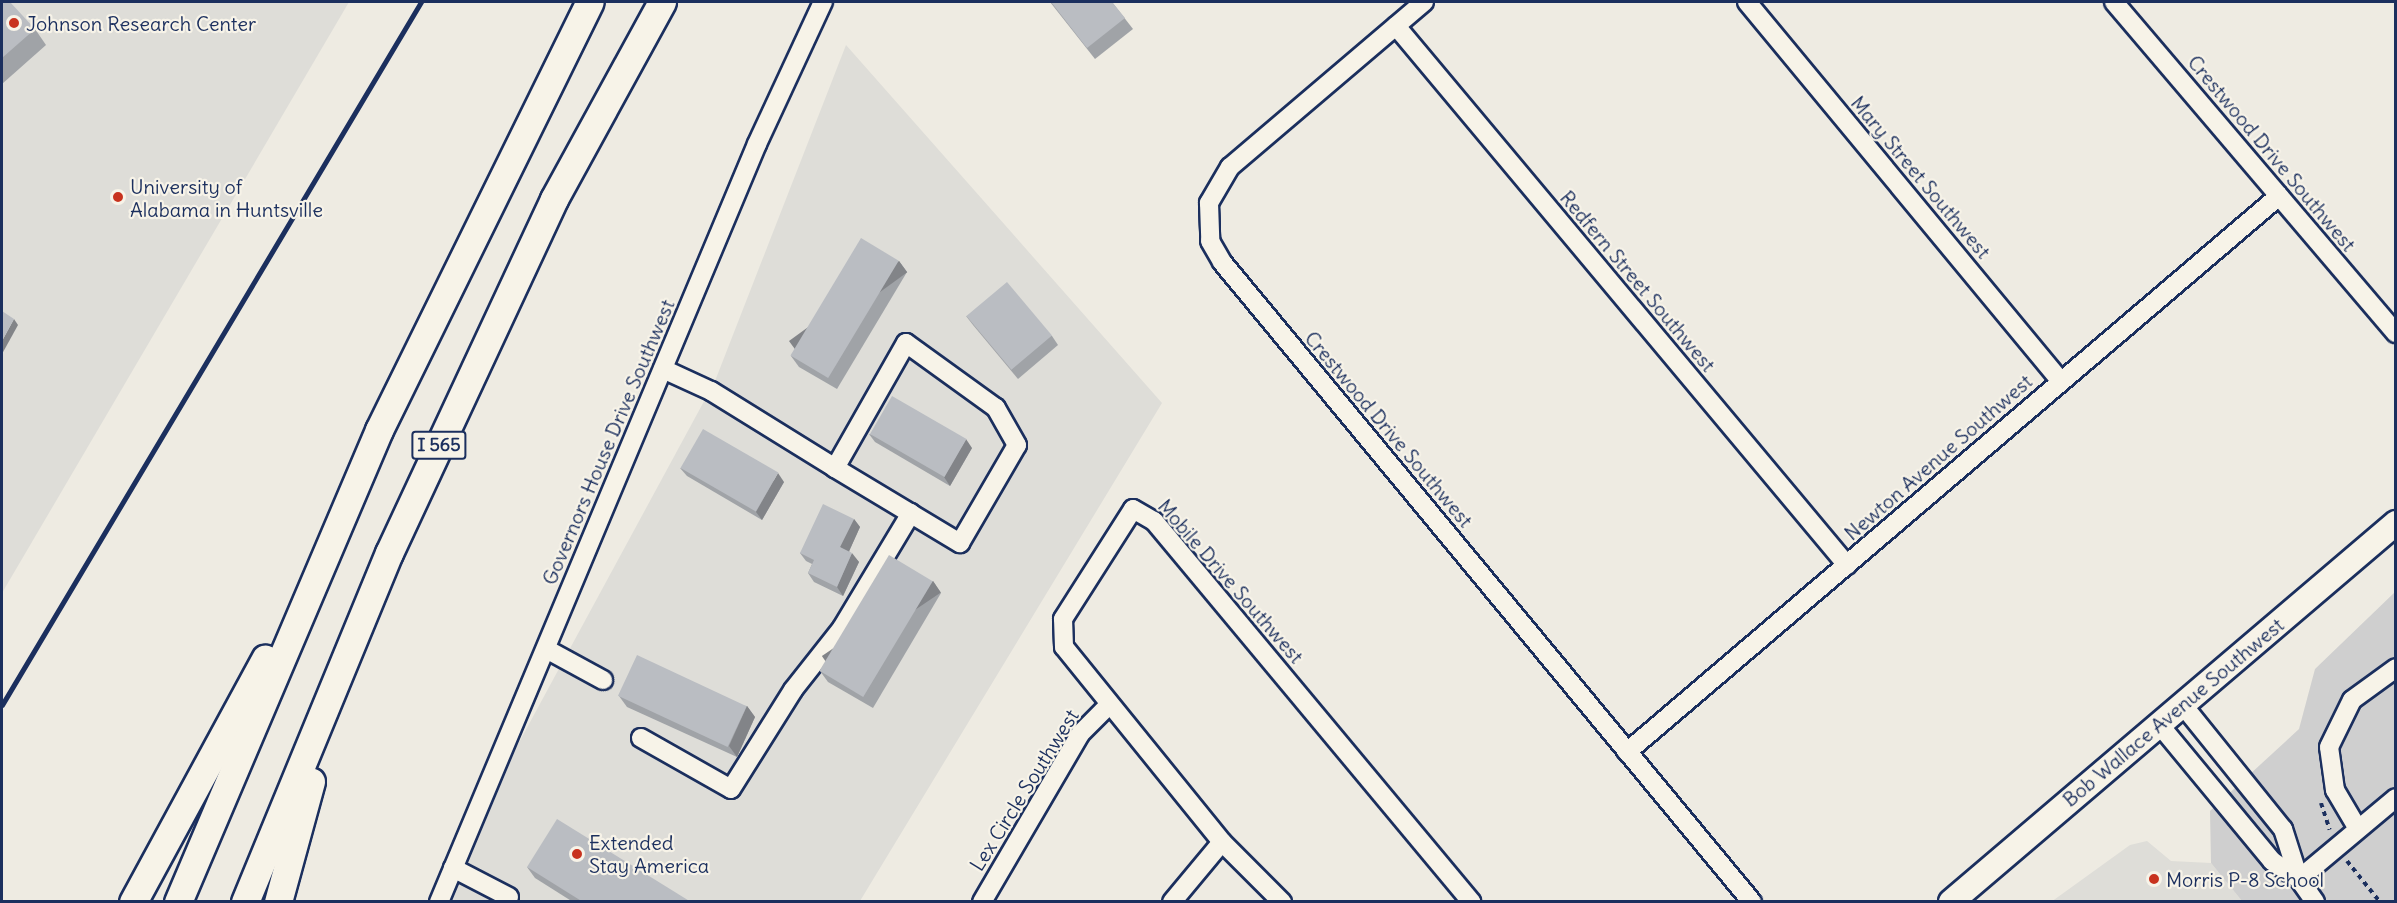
<!DOCTYPE html>
<style>
body{margin:0}
#map{position:relative;width:2397px;height:903px;overflow:hidden;background:#eeebe2;font-family:Delius,sans-serif}
div>[style]{position:absolute}
[style*='--x']{left:calc(var(--x)*1px);top:calc(var(--y)*1px);width:calc(var(--w)*1px);rotate:calc(var(--a)*1deg)}
.built>*{inset:0;background:#deddd8}
.green>*{inset:0;background:#cfcfcf}
.path>*{height:4px;margin-top:-2px;transform-origin:0;background:repeating-linear-gradient(90deg,#1b2f5e 0 4.5px,transparent 0 9px)}
.roads{filter:drop-shadow(2px 0 #1b2f5e) drop-shadow(-2px 0 #1b2f5e) drop-shadow(0 2px #1b2f5e) drop-shadow(0 -2px #1b2f5e)}
.minor>*{height:18px;margin:-9px;padding:0 9px;transform-origin:9px;border-radius:9px;background:#f7f3e8}
.major>*{height:24px;margin:-12px;padding:0 12px;transform-origin:12px;border-radius:12px;background:#f7f3e8}
.highway>*{height:27px;margin:-13.5px;padding:0 13.5px;transform-origin:13.5px;border-radius:13.5px;background:#f7f3e8}
.rail>*{height:4.5px;margin:-2.25px;padding:0 2.25px;transform-origin:2.25px;border-radius:2.25px;background:#1b2f5e}
.wall>*{inset:0;background:#a0a3a7}
.shaded-wall>*{inset:0;background:#828488;transform-origin:0 0}
.building>*{inset:0;background:#babdc2;transform-origin:0 0}
.dots>*{width:16px;height:16px;translate:-50% -50%;box-sizing:border-box;border:3px solid #f7f3e8;border-radius:50%}
span{translate:-50% -50%;white-space:nowrap;text-align:center;line-height:1.15;-webkit-text-stroke:4.5px #f7f3e8;paint-order:stroke}
.shield-label span{padding:2px 4px;background:#f7f3e8;border:2px solid;border-radius:4px;-webkit-text-stroke-width:0}
.shield-label{font-size:18px;color:#1b2f5e;font-weight:700}
.poi-label{font-size:20px;color:#1b2f5e}
.left{translate:0 -50%;text-align:left}
.street-label{font-size:20px;color:#1b2f5e}
.frame{position:absolute;inset:0;border:3px solid #1b2f5e;pointer-events:none}
</style>
<div id="map">
<div class="built">
<div style="clip-path:polygon(2px 2px,349px 2px,2px 593px)"></div>
<div style="clip-path:polygon(846px 45px,1162px 403px,860px 901px,451px 902px,516px 748px,715px 381px)"></div>
<div style="clip-path:polygon(2147px 841px,2171px 861px,2211px 863px,2242px 901px,2051px 902px,2130px 845px)"></div>
</div>
<div class="green">
<div style="clip-path:polygon(2395px 592px,2395px 901px,2242px 901px,2211px 863px,2210px 811px,2299px 729px,2315px 669px)"></div>
</div>
<div class="path">
<div style="--x:2321;--y:803;--w:28;--a:72"></div>
<div style="--x:2347;--y:861;--w:53;--a:51.2"></div>
</div>
<div class="roads">
<div class="minor">
<div style="--x:1424;--y:2;--w:255;--a:139.6"></div>
<div style="--x:1230;--y:167;--w:42;--a:120.3"></div>
<div style="--x:1209;--y:203;--w:38;--a:88"></div>
<div style="--x:1210;--y:241;--w:24;--a:60"></div>
<div style="--x:1222;--y:262;--w:831;--a:50.37"></div>
<div style="--x:1747;--y:2;--w:492;--a:50.4"></div>
<div style="--x:2114;--y:2;--w:435;--a:49.6"></div>
<div style="--x:1396;--y:26;--w:703;--a:50.08"></div>
<div style="--x:663;--y:369;--w:53;--a:24.6"></div>
<div style="--x:711;--y:391;--w:146;--a:31.8"></div>
<div style="--x:835;--y:468;--w:146;--a:31"></div>
<div style="--x:960;--y:543;--w:113;--a:-59.8"></div>
<div style="--x:1017;--y:445;--w:43;--a:-119.6"></div>
<div style="--x:996;--y:408;--w:111;--a:-144.2"></div>
<div style="--x:906;--y:343;--w:144;--a:119.6"></div>
<div style="--x:546;--y:649;--w:65;--a:28.5"></div>
<div style="--x:2182;--y:704;--w:161;--a:51.1"></div>
<div style="--x:2283;--y:829;--w:52;--a:72.3"></div>
<div style="--x:2299;--y:879;--w:28;--a:55"></div>
<div style="--x:2158;--y:723;--w:179;--a:50.4"></div>
<div style="--x:2272;--y:861;--w:32;--a:34"></div>
<div style="--x:641;--y:738;--w:103;--a:29.5"></div>
<div style="--x:731;--y:789;--w:117;--a:-57.9"></div>
<div style="--x:793;--y:690;--w:79;--a:-51.7"></div>
<div style="--x:842;--y:628;--w:134;--a:-59"></div>
<div style="--x:1627;--y:752;--w:857;--a:-40.46"></div>
<div style="--x:2358;--y:829;--w:45;--a:-120.5"></div>
<div style="--x:2335;--y:790;--w:43;--a:-97.9"></div>
<div style="--x:2329;--y:747;--w:52;--a:-63.9"></div>
<div style="--x:2352;--y:700;--w:54;--a:-36"></div>
<div style="--x:453;--y:868;--w:63;--a:27.4"></div>
<div style="--x:2299;--y:879;--w:126;--a:-39.9"></div>
<div style="--x:439;--y:902;--w:822;--a:-67.24"></div>
<div style="--x:757;--y:144;--w:157;--a:-65.1"></div>
<div style="--x:982;--y:902;--w:194;--a:-59.7"></div>
<div style="--x:1080;--y:734;--w:40;--a:-45"></div>
<div style="--x:1172;--y:902;--w:78;--a:-50.2"></div>
<div style="--x:1282;--y:902;--w:85;--a:-135"></div>
<div style="--x:1222;--y:842;--w:251;--a:-129"></div>
<div style="--x:1064;--y:647;--w:28;--a:-92"></div>
<div style="--x:1063;--y:619;--w:130;--a:-57.5"></div>
<div style="--x:1133;--y:509;--w:24;--a:30"></div>
<div style="--x:1154;--y:521;--w:496;--a:50.2"></div>
</div>
<div class="major">
<div style="--x:1951;--y:902;--w:585;--a:-40.42"></div>
</div>
<div class="highway">
<div style="--x:133;--y:902;--w:277;--a:-61.5"></div>
<div style="--x:178;--y:902;--w:513;--a:-66.93"></div>
<div style="--x:379;--y:430;--w:477;--a:-63.8"></div>
<div style="--x:245;--y:902;--w:378;--a:-67.6"></div>
<div style="--x:389;--y:553;--w:391;--a:-65"></div>
<div style="--x:554;--y:199;--w:225;--a:-61.3"></div>
<div style="--x:278;--y:902;--w:125;--a:-74.7"></div>
</div>
</div>
<div class="rail">
<div style="--x:2;--y:705;--w:818;--a:-59.2"></div>
</div>
<div class="wall">
<div style="clip-path:polygon(2px 2px,35px 29px,46px 45px,2px 84px)"></div>
<div style="clip-path:polygon(1050px 2px,1112px 2px,1133px 29px,1095px 59px)"></div>
<div style="clip-path:polygon(899px 261px,907px 272px,837px 389px,799px 367px,791px 356px)"></div>
<div style="clip-path:polygon(966px 316px,1052px 336px,1058px 345px,1018px 379px,973px 325px)"></div>
<div style="clip-path:polygon(869px 434px,972px 448px,950px 486px,875px 442px)"></div>
<div style="clip-path:polygon(680px 468px,784px 482px,762px 520px,687px 476px)"></div>
<div style="clip-path:polygon(854px 519px,860px 527px,849px 551px,859px 562px,843px 596px,814px 582px,808px 573px,812px 564px,806px 561px,800px 553px)"></div>
<div style="clip-path:polygon(933px 581px,941px 593px,873px 708px,828px 682px,820px 671px)"></div>
<div style="clip-path:polygon(619px 696px,747px 706px,755px 717px,737px 757px,627px 707px)"></div>
<div style="clip-path:polygon(527px 867px,691px 902px,573px 902px,535px 878px)"></div>
</div>
<div class="shaded-wall">
<div style="left:899px;top:261px;width:14px;height:136px;rotate:54deg"></div>
<div style="clip-path:polygon(14px 319px,18px 325px,2px 354px,2px 341px)"></div>
<div style="clip-path:polygon(966px 439px,972px 448px,950px 486px,944px 477px)"></div>
<div style="clip-path:polygon(778px 473px,784px 482px,762px 520px,756px 512px)"></div>
<div style="clip-path:polygon(854px 519px,860px 527px,847px 556px,840px 547px)"></div>
<div style="clip-path:polygon(852px 553px,859px 562px,843px 596px,837px 587px)"></div>
<div style="left:933px;top:581px;width:14px;height:134px;rotate:56deg"></div>
<div style="clip-path:polygon(747px 706px,755px 717px,737px 757px,729px 746px)"></div>
</div>
<div class="building">
<div style="clip-path:polygon(2px 2px,10px 2px,35px 29px,2px 58px)"></div>
<div style="clip-path:polygon(1051px 2px,1112px 2px,1125px 18px,1087px 48px)"></div>
<div style="left:861px;top:238px;width:44px;height:137px;rotate:31deg"></div>
<div style="left:1007px;top:282px;width:70px;height:53px;rotate:50deg"></div>
<div style="clip-path:polygon(2px 311px,14px 319px,2px 341px)"></div>
<div style="left:892px;top:396px;width:86px;height:44px;rotate:30deg"></div>
<div style="left:703px;top:429px;width:87px;height:45px;rotate:30deg"></div>
<div style="clip-path:polygon(823px 504px,854px 519px,840px 547px,852px 553px,837px 587px,808px 573px,814px 560px,800px 553px)"></div>
<div style="left:889px;top:555px;width:51px;height:135px;rotate:31deg"></div>
<div style="left:637px;top:655px;width:121px;height:45px;rotate:25deg"></div>
<div style="clip-path:polygon(557px 819px,691px 902px,583px 902px,527px 867px)"></div>
</div>
<div class="dots">
<div style="left:14px;top:23px;background:#c8321e"></div>
<div style="left:118px;top:197px;background:#c8321e"></div>
<div style="left:577px;top:854px;background:#c8321e"></div>
<div style="left:2154px;top:879px;background:#c8321e"></div>
</div>
<div class="shield-label">
<span style="left:439px;top:445px">I 565</span>
</div>
<div class="poi-label">
<span class="left" style="left:26px;top:23px">Johnson Research Center</span>
<span class="left" style="left:130px;top:198px">University of<br>Alabama in Huntsville</span>
<span class="left" style="left:589px;top:854px">Extended<br>Stay America</span>
<span class="left" style="left:2166px;top:879px">Morris P-8 School</span>
</div>
<div class="street-label">
<span style="left:2272px;top:153px;rotate:50deg">Crestwood Drive Southwest</span>
<span style="left:1921px;top:177px;rotate:50deg">Mary Street Southwest</span>
<span style="left:1638px;top:281px;rotate:50deg">Redfern Street Southwest</span>
<span style="left:1389px;top:429px;rotate:50deg">Crestwood Drive Southwest</span>
<span style="left:608px;top:442px;rotate:-67deg">Governors House Drive Southwest</span>
<span style="left:1938px;top:457px;rotate:-41deg">Newton Avenue Southwest</span>
<span style="left:1231px;top:581px;rotate:49deg">Mobile Drive Southwest</span>
<span style="left:2173px;top:712px;rotate:-40deg">Bob Wallace Avenue Southwest</span>
<span style="left:1024px;top:790px;rotate:-58deg">Lex Circle Southwest</span>
</div>
<div class="frame"></div>
</div>
